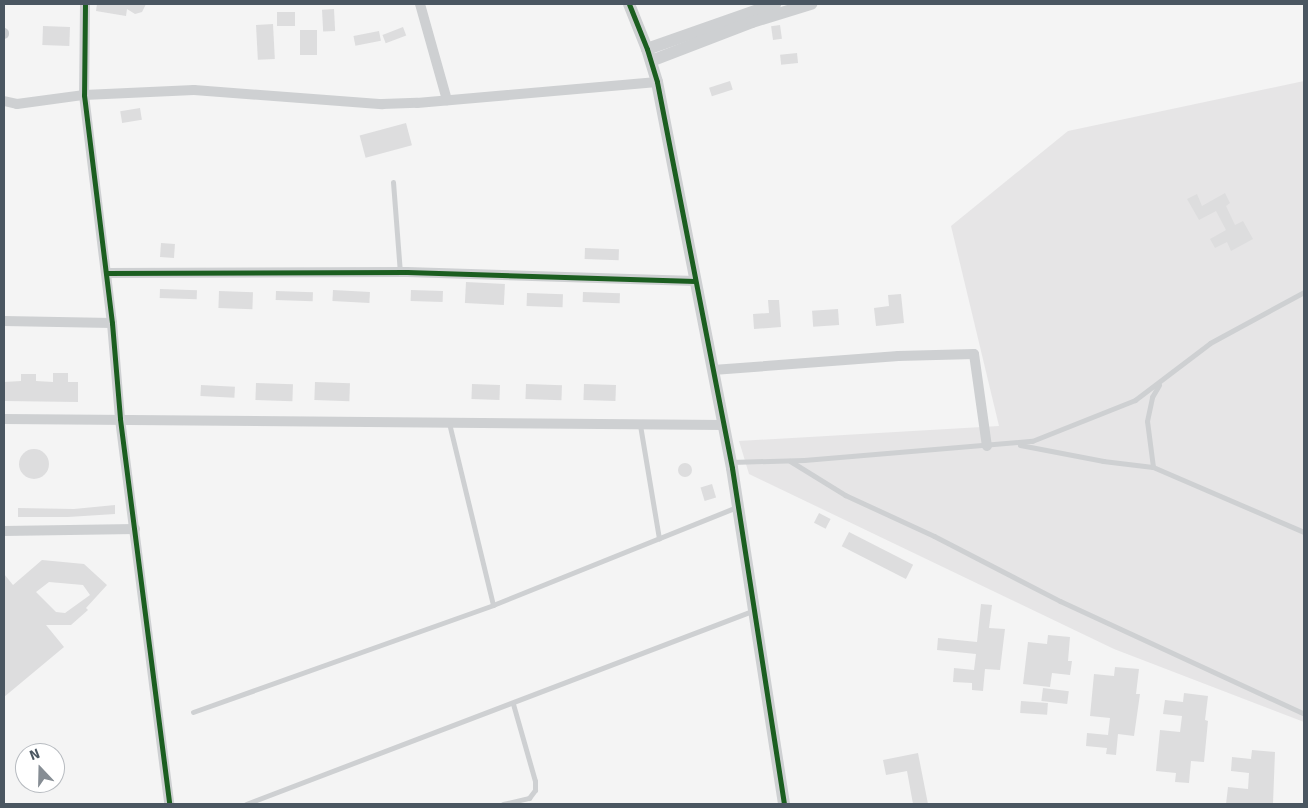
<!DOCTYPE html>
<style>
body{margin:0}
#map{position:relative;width:1308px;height:808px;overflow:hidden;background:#f4f4f4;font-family:Signika,sans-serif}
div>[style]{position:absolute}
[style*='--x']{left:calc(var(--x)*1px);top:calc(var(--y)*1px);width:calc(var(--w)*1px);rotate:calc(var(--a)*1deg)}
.education>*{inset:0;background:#e6e5e6}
.building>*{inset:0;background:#ddddde;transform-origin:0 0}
.round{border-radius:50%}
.service>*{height:5px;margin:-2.5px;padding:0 2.5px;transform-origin:2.5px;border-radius:2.5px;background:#ced0d2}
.minor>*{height:10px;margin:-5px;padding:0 5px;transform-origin:5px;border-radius:5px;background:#ced0d2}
.tertiary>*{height:12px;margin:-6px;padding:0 6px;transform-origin:6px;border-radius:6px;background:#ced0d2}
.cycleway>*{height:5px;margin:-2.5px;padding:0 2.5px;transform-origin:2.5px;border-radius:2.5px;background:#1b5e20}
span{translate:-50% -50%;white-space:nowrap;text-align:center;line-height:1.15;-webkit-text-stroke:5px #fff;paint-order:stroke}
.frame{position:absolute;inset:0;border:5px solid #4a5661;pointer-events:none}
.north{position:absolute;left:15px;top:743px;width:50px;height:50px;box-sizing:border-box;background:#fff;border:1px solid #b7bbc0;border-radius:50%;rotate:339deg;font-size:14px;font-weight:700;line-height:20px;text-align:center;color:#4a5661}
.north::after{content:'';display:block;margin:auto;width:18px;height:22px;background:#868d94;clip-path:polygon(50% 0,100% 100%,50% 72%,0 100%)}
</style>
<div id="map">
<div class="education">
<div style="clip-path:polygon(1304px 81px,1304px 722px,1114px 649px,749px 474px,739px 441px,999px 426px,951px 226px,1068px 131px)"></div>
</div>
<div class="building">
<div style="clip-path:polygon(97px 4px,146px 4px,142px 12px,135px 14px,127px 9px,126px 16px,96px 11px)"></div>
<div style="left:334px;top:9px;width:22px;height:12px;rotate:87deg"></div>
<div style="left:277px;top:12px;width:18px;height:14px"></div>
<div style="left:273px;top:24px;width:35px;height:17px;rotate:87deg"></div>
<div style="left:780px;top:25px;width:14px;height:9px;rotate:82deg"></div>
<div style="left:43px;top:26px;width:27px;height:19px;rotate:2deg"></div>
<div style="left:403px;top:27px;width:9px;height:22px;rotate:69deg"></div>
<div style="left:300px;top:30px;width:17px;height:25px"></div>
<div style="left:379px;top:31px;width:10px;height:26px;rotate:79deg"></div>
<div style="left:797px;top:53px;width:10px;height:17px;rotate:84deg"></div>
<div style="left:730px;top:81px;width:9px;height:22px;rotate:72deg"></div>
<div style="left:140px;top:108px;width:12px;height:20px;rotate:81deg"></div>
<div style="left:406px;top:123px;width:23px;height:48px;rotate:75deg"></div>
<div style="clip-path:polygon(1225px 193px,1230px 203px,1226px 206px,1235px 225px,1243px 221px,1253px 239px,1231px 251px,1227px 242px,1215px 248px,1210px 239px,1226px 230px,1216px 211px,1199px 220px,1187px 199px,1197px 194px,1202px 206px)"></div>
<div style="left:161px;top:243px;width:14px;height:14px;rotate:4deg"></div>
<div style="left:585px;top:248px;width:34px;height:11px;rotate:2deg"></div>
<div style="left:466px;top:282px;width:39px;height:21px;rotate:3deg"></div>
<div style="left:160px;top:289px;width:37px;height:9px;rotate:2deg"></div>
<div style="left:333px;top:290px;width:37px;height:11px;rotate:3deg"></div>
<div style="left:411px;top:290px;width:32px;height:11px;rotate:2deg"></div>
<div style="left:219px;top:291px;width:34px;height:17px;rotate:2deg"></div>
<div style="left:276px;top:291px;width:37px;height:9px;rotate:2deg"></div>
<div style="left:583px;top:292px;width:37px;height:10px;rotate:2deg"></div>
<div style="left:527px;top:293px;width:36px;height:13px;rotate:2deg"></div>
<div style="clip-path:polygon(901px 294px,904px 323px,876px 326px,874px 308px,889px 306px,888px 295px)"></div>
<div style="clip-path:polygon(768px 300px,779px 300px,781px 327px,754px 329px,753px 314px,769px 313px)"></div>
<div style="left:838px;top:309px;width:16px;height:26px;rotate:86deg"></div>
<div style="clip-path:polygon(53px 373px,68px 373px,68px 382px,78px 382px,78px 402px,4px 401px,4px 382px,21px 381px,21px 374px,36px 374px,36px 381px,53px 382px)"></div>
<div style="left:315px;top:382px;width:35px;height:18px;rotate:2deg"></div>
<div style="left:256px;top:383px;width:37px;height:17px;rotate:2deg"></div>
<div style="left:472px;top:384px;width:28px;height:15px;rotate:2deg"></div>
<div style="left:526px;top:384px;width:36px;height:15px;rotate:2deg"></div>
<div style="left:584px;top:384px;width:32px;height:16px;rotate:2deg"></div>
<div style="left:201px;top:385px;width:34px;height:11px;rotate:3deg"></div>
<div class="round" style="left:19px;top:449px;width:30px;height:30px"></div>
<div class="round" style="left:678px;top:463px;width:14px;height:14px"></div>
<div style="left:712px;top:484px;width:14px;height:12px;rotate:73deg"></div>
<div style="clip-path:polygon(115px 505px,115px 514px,68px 517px,18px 517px,18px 508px,74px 509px)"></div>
<div style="left:819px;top:513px;width:13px;height:11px;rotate:27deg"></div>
<div style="left:849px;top:532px;width:72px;height:16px;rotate:27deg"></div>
<div style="clip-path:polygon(evenodd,42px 560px,84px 564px,107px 585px,86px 608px,88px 610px,71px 625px,46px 625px,64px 647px,4px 697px,4px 574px,13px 585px,42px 560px,49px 582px,83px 585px,90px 595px,65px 613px,56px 612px,36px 592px,49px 582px)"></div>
<div style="clip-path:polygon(981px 604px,992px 605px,989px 628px,1005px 629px,1000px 670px,985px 669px,983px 691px,972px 690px,972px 683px,953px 682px,954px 668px,974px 670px,976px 654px,937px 650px,938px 638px,977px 642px)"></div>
<div style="clip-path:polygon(1048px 635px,1070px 637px,1068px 661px,1072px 661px,1070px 675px,1052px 673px,1050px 687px,1023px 684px,1028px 642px,1047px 644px)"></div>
<div style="clip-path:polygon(1115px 667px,1139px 669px,1136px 694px,1140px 694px,1134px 736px,1118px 734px,1116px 755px,1106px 754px,1107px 748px,1086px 746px,1087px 733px,1108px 735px,1110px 718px,1090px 716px,1094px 674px,1114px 676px)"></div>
<div style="left:1043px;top:688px;width:26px;height:13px;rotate:7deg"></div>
<div style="clip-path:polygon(1184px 693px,1208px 696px,1205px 720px,1208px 721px,1204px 762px,1191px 761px,1189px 783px,1175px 782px,1176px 773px,1156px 771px,1160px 730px,1180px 732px,1182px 716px,1163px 714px,1165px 700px,1183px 702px)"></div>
<div style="left:1021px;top:701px;width:27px;height:12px;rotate:4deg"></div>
<div style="clip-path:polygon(1252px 750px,1275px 752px,1273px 804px,1226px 804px,1228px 787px,1248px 789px,1249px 773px,1231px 771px,1232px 757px,1251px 759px)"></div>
<div style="clip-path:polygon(918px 753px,928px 804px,913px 804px,907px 771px,886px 775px,883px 760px)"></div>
</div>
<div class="service">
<div style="--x:393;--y:182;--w:90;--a:85.6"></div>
<div style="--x:449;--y:423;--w:187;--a:76.4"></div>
<div style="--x:640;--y:425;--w:115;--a:80.5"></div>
<div style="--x:1020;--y:445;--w:85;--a:10.9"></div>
<div style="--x:1103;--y:461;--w:50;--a:6.8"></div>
<div style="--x:1153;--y:467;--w:164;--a:23.3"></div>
<div style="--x:790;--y:461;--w:65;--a:31.7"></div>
<div style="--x:845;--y:495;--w:98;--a:24.7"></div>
<div style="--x:934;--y:536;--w:142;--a:27.3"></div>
<div style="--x:1060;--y:601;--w:269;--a:24.8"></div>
<div style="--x:731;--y:462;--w:73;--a:-1.6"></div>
<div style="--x:804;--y:460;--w:229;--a:-4.8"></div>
<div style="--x:1032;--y:441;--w:111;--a:-21.7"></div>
<div style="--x:1135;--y:400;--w:94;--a:-37.2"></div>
<div style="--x:1210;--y:343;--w:107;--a:-28.5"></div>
<div style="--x:1153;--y:467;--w:46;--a:-97.4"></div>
<div style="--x:1147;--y:421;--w:25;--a:-78"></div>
<div style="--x:1152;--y:397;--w:14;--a:-60"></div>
<div style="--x:193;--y:712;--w:319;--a:-19.6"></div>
<div style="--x:493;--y:605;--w:263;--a:-21.9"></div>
<div style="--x:246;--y:804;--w:542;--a:-20.88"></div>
<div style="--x:503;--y:804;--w:27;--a:-13"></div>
<div style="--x:529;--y:798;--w:10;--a:-53"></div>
<div style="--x:535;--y:790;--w:9;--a:-90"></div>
<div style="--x:535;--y:781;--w:80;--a:-105.9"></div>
</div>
<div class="minor">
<div style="--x:85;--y:4;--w:91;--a:90.6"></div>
<div style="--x:84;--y:95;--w:230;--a:83"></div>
<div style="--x:112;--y:323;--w:96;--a:85.2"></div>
<div style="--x:120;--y:419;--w:388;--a:82.7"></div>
<div style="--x:420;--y:4;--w:100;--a:74.3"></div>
<div style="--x:4;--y:33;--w:1;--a:90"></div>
<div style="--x:4;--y:101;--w:13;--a:13"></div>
<div style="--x:17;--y:104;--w:68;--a:-7.7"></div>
<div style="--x:84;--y:95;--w:110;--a:-2.6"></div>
<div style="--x:194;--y:90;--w:189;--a:4.3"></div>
<div style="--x:382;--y:104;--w:35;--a:-2"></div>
<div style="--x:417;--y:103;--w:241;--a:-5"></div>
<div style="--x:106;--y:273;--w:301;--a:-0.2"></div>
<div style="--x:407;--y:272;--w:288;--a:1.8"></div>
<div style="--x:4;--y:321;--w:108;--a:1.1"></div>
<div style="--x:713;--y:370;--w:186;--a:-4.3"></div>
<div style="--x:898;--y:356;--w:76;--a:-1.5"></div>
<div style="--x:974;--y:354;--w:93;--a:82"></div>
<div style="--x:4;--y:419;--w:720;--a:0.48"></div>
<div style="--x:4;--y:531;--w:131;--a:-0.9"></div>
</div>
<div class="tertiary">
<div style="--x:629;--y:4;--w:48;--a:68.2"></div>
<div style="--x:647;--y:49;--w:34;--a:73"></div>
<div style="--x:657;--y:82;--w:393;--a:79"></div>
<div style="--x:732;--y:468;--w:340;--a:81.2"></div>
<div style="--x:647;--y:49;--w:136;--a:-19.4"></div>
<div style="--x:651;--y:61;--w:108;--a:-21.1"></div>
<div style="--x:752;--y:22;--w:62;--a:-17"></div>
</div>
<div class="cycleway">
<div style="--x:85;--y:4;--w:91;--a:90.6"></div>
<div style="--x:84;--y:95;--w:230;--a:83"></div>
<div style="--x:112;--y:323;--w:96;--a:85.2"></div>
<div style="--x:120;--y:419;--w:388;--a:82.7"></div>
<div style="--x:629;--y:4;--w:48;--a:68.2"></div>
<div style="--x:647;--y:49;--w:34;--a:73"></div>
<div style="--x:657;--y:82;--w:393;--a:79"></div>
<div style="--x:732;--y:468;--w:340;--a:81.2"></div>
<div style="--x:106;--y:273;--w:301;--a:-0.2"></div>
<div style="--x:407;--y:272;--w:288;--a:1.8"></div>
</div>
<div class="frame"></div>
<div class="north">N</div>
</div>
